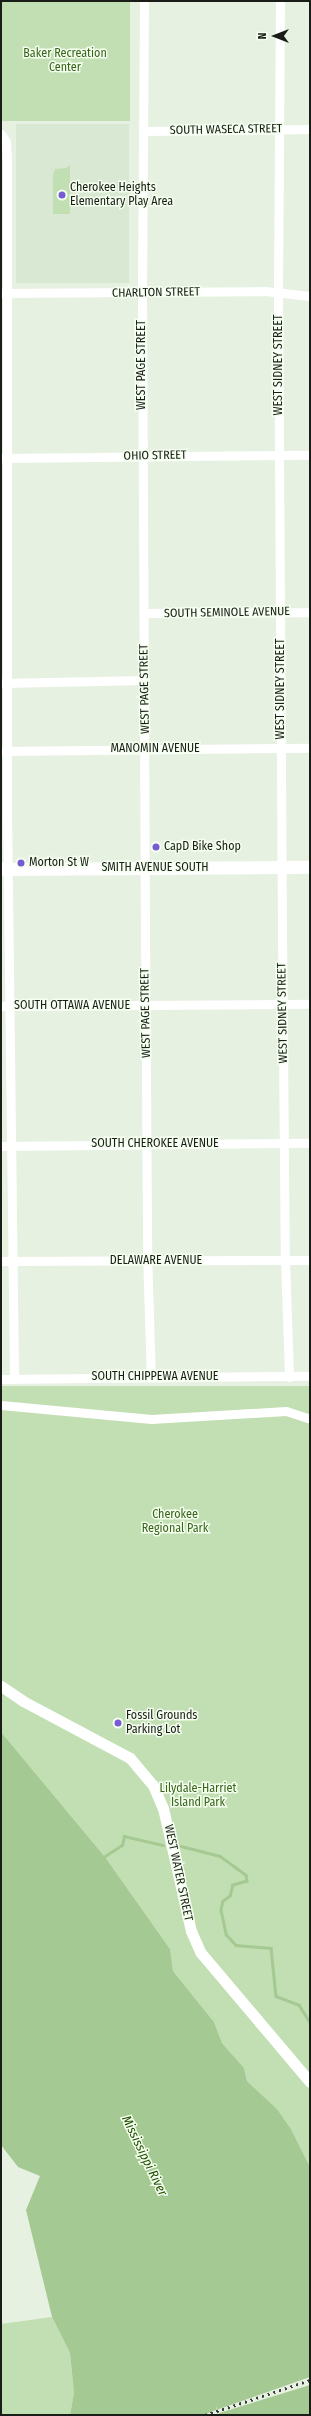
<!DOCTYPE html>
<style>
body{margin:0}
#map{position:relative;width:311px;height:2416px;overflow:hidden;background:#e7f1e2;font-family:"Fira Sans Condensed",sans-serif}
div>[style]{position:absolute}
[style*='--x']{left:calc(var(--x)*1px);top:calc(var(--y)*1px);width:calc(var(--w)*1px);rotate:calc(var(--a)*1deg)}
.built>*{inset:0;background:#d9e8d2;transform-origin:0 0}
.green>*{inset:0;background:#c2dfb3;transform-origin:0 0}
.water>*{inset:0;background:#a5c992}
.pier>*{inset:0;background:#e7f1e2}
.stream>*{height:2.5px;margin:-1.25px;padding:0 1.25px;transform-origin:1.25px;border-radius:1.25px;background:#a5c992}
.minor>*{height:9px;margin:-4.5px;padding:0 4.5px;transform-origin:4.5px;border-radius:4.5px;background:#fff}
.tertiary>*{height:11px;margin:-5.5px;padding:0 5.5px;transform-origin:5.5px;border-radius:5.5px;background:#fff}
.secondary>*{height:13px;margin:-6.5px;padding:0 6.5px;transform-origin:6.5px;border-radius:6.5px;background:#fff}
.rail>*{height:2.5px;margin-top:-1.25px;transform-origin:0;background:repeating-linear-gradient(90deg,#3a3e37 0 2px,transparent 0 6px)}
.dots>*{width:11px;height:11px;translate:-50% -50%;box-sizing:border-box;border:2px solid #f4ffef;border-radius:50%}
span{translate:-50% -50%;white-space:nowrap;text-align:center;line-height:1.15;-webkit-text-stroke:3px #f4ffef;paint-order:stroke}
.park-label{font-size:12px;color:#39641a}
.street-label{font-size:12px;color:#191c17}
.poi-label{font-size:12px;color:#191c17}
.left{translate:0 -50%;text-align:left}
.water-label{font-size:13px;color:#265000;font-style:italic}
.frame{position:absolute;inset:0;border:2px solid #191c17;pointer-events:none}
.north{position:absolute;left:255px;top:16px;width:40px;height:40px;-webkit-text-stroke:3px #f4ffef;paint-order:stroke;rotate:270deg;font-size:11px;font-weight:700;line-height:16px;text-align:center;color:#191c17}
.north::after{content:'';display:block;margin:auto;width:14px;height:18px;background:#191c17;clip-path:polygon(50% 0,100% 100%,50% 72%,0 100%)}
</style>
<div id="map">
<div class="built">
<div style="left:16px;top:124px;width:113px;height:159px"></div>
</div>
<div class="green">
<div style="left:1px;top:1px;width:129px;height:120px"></div>
<div style="clip-path:polygon(70px 165px,70px 214px,53px 214px,53px 175px,55px 169px,66px 168px)"></div>
<div style="clip-path:polygon(1px 1386px,310px 1386px,310px 2167px,291px 2129px,277px 2109px,247px 2081px,244px 2068px,222px 2043px,214px 2022px,173px 1971px,170px 1949px,105px 1857px,1px 1732px)"></div>
<div style="clip-path:polygon(52px 2317px,70px 2353px,74px 2393px,70px 2415px,1px 2415px,1px 2324px)"></div>
</div>
<div class="water">
<div style="clip-path:polygon(1px 1732px,105px 1857px,170px 1949px,173px 1971px,214px 2022px,222px 2043px,244px 2068px,247px 2081px,277px 2109px,291px 2129px,310px 2167px,310px 2415px,220px 2415px,216px 2406px,218px 2415px,70px 2415px,74px 2393px,70px 2353px,52px 2317px,26px 2210px,40px 2176px,18px 2167px,1px 2145px)"></div>
</div>
<div class="pier">
<div style="clip-path:polygon(310px 2377px,310px 2385px,213px 2415px,202px 2415px)"></div>
</div>
<div class="stream">
<div style="--x:181;--y:1846;--w:40;--a:14.4"></div>
<div style="--x:220;--y:1856;--w:32;--a:36"></div>
<div style="--x:246;--y:1875;--w:6;--a:81"></div>
<div style="--x:247;--y:1881;--w:15;--a:164"></div>
<div style="--x:233;--y:1885;--w:11;--a:105"></div>
<div style="--x:230;--y:1896;--w:9;--a:144"></div>
<div style="--x:223;--y:1901;--w:9;--a:103"></div>
<div style="--x:221;--y:1910;--w:25;--a:78"></div>
<div style="--x:226;--y:1934;--w:15;--a:48"></div>
<div style="--x:236;--y:1945;--w:35;--a:5"></div>
<div style="--x:271;--y:1948;--w:48;--a:84.1"></div>
<div style="--x:276;--y:1996;--w:25;--a:21"></div>
<div style="--x:299;--y:2005;--w:20;--a:57"></div>
<div style="--x:102;--y:1858;--w:24;--a:-33"></div>
<div style="--x:122;--y:1845;--w:9;--a:-77"></div>
<div style="--x:124;--y:1836;--w:40;--a:13"></div>
</div>
<div class="minor">
<div style="--x:144;--y:1;--w:293;--a:90.4"></div>
<div style="--x:142;--y:294;--w:645;--a:89.73"></div>
<div style="--x:145;--y:939;--w:314;--a:89.6"></div>
<div style="--x:147;--y:1253;--w:124;--a:88.2"></div>
<div style="--x:280;--y:1;--w:293;--a:90.4"></div>
<div style="--x:278;--y:294;--w:641;--a:89.64"></div>
<div style="--x:282;--y:935;--w:325;--a:89.5"></div>
<div style="--x:285;--y:1260;--w:117;--a:88"></div>
<div style="--x:143;--y:131;--w:167;--a:-0.7"></div>
<div style="--x:1;--y:134;--w:9;--a:58"></div>
<div style="--x:6;--y:142;--w:21;--a:87"></div>
<div style="--x:7;--y:163;--w:648;--a:90"></div>
<div style="--x:7;--y:811;--w:567;--a:89.29"></div>
<div style="--x:1;--y:293;--w:264;--a:-0.4"></div>
<div style="--x:265;--y:291;--w:45;--a:6.3"></div>
<div style="--x:1;--y:458;--w:309;--a:-0.6"></div>
<div style="--x:144;--y:613;--w:166;--a:-0.3"></div>
<div style="--x:1;--y:683;--w:144;--a:-1.2"></div>
<div style="--x:1;--y:751;--w:309;--a:-0.6"></div>
<div style="--x:1;--y:1006;--w:309;--a:-0.4"></div>
<div style="--x:1;--y:1146;--w:309;--a:-0.6"></div>
<div style="--x:1;--y:1261;--w:309;--a:-0.2"></div>
<div style="--x:1;--y:1379;--w:309;--a:-0.6"></div>
<div style="--x:1;--y:1405;--w:151;--a:5.3"></div>
<div style="--x:151;--y:1419;--w:135;--a:-3.4"></div>
<div style="--x:286;--y:1411;--w:25;--a:18"></div>
</div>
<div class="tertiary">
<div style="--x:1;--y:1686;--w:27;--a:34"></div>
<div style="--x:23;--y:1701;--w:121;--a:28"></div>
<div style="--x:130;--y:1758;--w:35;--a:50"></div>
<div style="--x:153;--y:1785;--w:25;--a:67"></div>
<div style="--x:163;--y:1808;--w:126;--a:77.2"></div>
<div style="--x:191;--y:1931;--w:24;--a:66"></div>
<div style="--x:201;--y:1953;--w:169;--a:49.8"></div>
</div>
<div class="secondary">
<div style="--x:1;--y:869;--w:309;--a:-0.4"></div>
</div>
<div class="rail">
<div style="--x:205;--y:2415;--w:111;--a:-18.4"></div>
</div>
<div class="dots">
<div style="left:62px;top:195px;background:#765bd5"></div>
<div style="left:156px;top:847px;background:#765bd5"></div>
<div style="left:21px;top:863px;background:#765bd5"></div>
<div style="left:118px;top:1723px;background:#765bd5"></div>
</div>
<div class="park-label">
<span style="left:65px;top:61px">Baker Recreation<br>Center</span>
<span style="left:175px;top:1522px">Cherokee<br>Regional Park</span>
<span style="left:198px;top:1796px">Lilydale-Harriet<br>Island Park</span>
</div>
<div class="street-label">
<span style="left:226px;top:130px;rotate:-1deg">SOUTH WASECA STREET</span>
<span style="left:156px;top:293px;rotate:-1deg">CHARLTON STREET</span>
<span style="left:142px;top:365px;rotate:-90deg">WEST PAGE STREET</span>
<span style="left:279px;top:365px;rotate:-90deg">WEST SIDNEY STREET</span>
<span style="left:155px;top:456px;rotate:-1deg">OHIO STREET</span>
<span style="left:227px;top:613px;rotate:-1deg">SOUTH SEMINOLE AVENUE</span>
<span style="left:145px;top:689px;rotate:-91deg">WEST PAGE STREET</span>
<span style="left:281px;top:689px;rotate:-90deg">WEST SIDNEY STREET</span>
<span style="left:155px;top:749px">MANOMIN AVENUE</span>
<span style="left:155px;top:868px">SMITH AVENUE SOUTH</span>
<span style="left:72px;top:1006px">SOUTH OTTAWA AVENUE</span>
<span style="left:146px;top:1013px;rotate:-91deg">WEST PAGE STREET</span>
<span style="left:283px;top:1013px;rotate:-91deg">WEST SIDNEY STREET</span>
<span style="left:155px;top:1144px">SOUTH CHEROKEE AVENUE</span>
<span style="left:156px;top:1261px">DELAWARE AVENUE</span>
<span style="left:155px;top:1377px">SOUTH CHIPPEWA AVENUE</span>
<span style="left:178px;top:1873px;rotate:78deg">WEST WATER STREET</span>
</div>
<div class="poi-label">
<span class="left" style="left:70px;top:195px">Cherokee Heights<br>Elementary Play Area</span>
<span class="left" style="left:164px;top:847px">CapD Bike Shop</span>
<span class="left" style="left:29px;top:863px">Morton St W</span>
<span class="left" style="left:126px;top:1723px">Fossil Grounds<br>Parking Lot</span>
</div>
<div class="water-label">
<span style="left:144px;top:2156px;rotate:64deg">Mississippi River</span>
</div>
<div class="frame"></div>
<div class="north">N</div>
</div>
